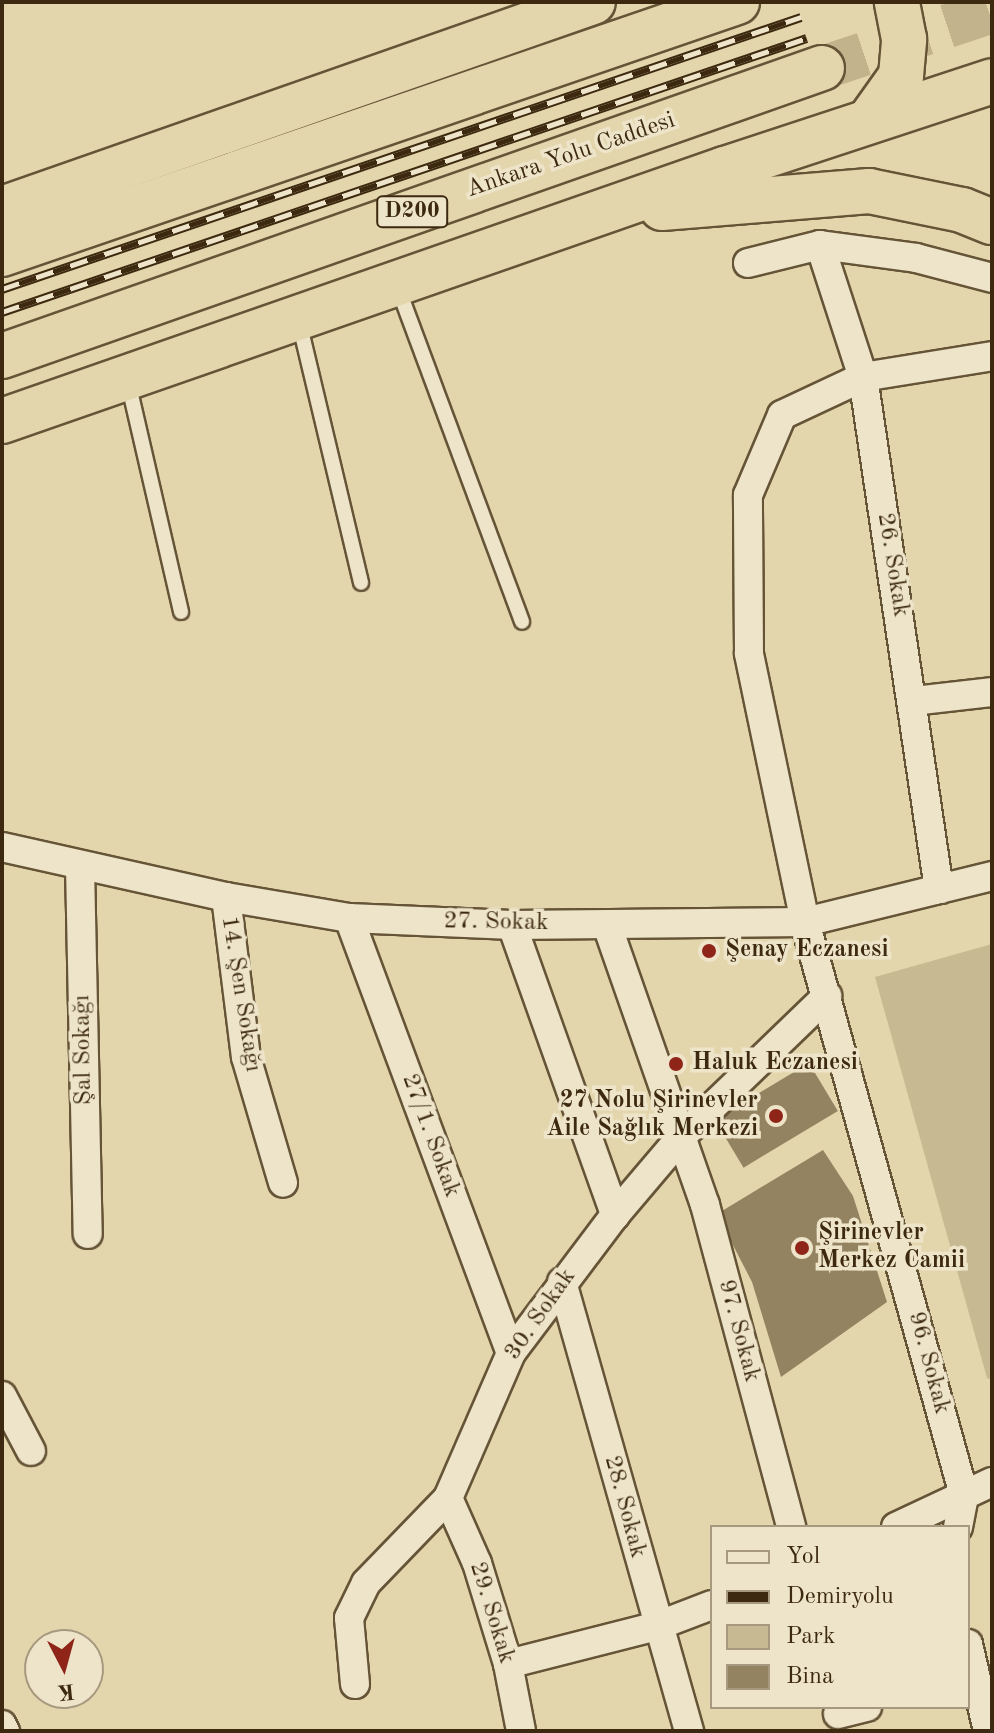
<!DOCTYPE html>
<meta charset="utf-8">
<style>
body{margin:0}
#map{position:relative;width:994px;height:1733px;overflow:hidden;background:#e3d6ac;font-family:"Old Standard TT",serif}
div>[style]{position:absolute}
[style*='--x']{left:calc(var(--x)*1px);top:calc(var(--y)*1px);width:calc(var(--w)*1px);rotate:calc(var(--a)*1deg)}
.green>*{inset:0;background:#c7b991}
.building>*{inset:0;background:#938361;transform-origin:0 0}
.trunk-tunnel>*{height:44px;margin-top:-22px;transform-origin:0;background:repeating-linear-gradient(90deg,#c2b38d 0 44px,transparent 0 66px)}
.roads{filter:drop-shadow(2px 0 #665437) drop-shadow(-2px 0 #665437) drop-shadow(0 2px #665437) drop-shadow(0 -2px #665437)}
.service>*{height:14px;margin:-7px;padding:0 7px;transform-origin:7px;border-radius:7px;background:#ede4c9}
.minor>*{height:28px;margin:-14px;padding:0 14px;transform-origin:14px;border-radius:14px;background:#ede4c9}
.trunk>*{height:44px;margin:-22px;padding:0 22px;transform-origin:22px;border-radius:22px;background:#e3d6ac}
.rail>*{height:9px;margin-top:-4.5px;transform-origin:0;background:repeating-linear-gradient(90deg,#ede4c9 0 18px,#3c2910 0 36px);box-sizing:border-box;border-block:2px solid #3c2910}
.dots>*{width:22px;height:22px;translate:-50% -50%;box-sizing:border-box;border:4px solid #ede4c9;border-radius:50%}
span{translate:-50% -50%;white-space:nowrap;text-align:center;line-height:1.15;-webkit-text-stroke:7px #ede4c9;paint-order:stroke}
.shield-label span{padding:2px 6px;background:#ede4c9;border:2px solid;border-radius:6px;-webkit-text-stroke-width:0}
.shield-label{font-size:22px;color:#3c2910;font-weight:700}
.street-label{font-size:24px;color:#3c2910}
.poi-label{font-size:24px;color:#3c2910;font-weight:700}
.left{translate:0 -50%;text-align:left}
.right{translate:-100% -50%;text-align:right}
.frame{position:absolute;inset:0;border:4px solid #3c2910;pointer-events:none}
.legend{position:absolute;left:710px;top:1525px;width:260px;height:184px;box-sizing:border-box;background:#ede4c9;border:2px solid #a6997f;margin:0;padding:10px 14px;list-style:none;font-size:24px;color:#3c2910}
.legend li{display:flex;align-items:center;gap:16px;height:40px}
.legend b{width:40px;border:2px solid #a6997f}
.north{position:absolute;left:24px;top:1629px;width:80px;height:80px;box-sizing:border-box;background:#ede4c9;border:2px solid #a6997f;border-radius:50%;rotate:174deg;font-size:22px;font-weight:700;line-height:32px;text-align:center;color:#3c2910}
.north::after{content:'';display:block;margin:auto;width:28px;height:36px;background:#8f2418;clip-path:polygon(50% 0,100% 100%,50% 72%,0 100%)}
</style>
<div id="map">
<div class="green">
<div style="clip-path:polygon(992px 944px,992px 1380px,987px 1378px,875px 977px)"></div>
</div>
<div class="building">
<div style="left:809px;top:1063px;width:56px;height:110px;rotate:59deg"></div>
<div style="clip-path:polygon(823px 1150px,853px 1196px,887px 1302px,781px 1377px,752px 1282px,717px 1214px)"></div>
</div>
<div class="trunk-tunnel">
<div style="--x:822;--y:68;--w:179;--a:-18.5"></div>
</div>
<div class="roads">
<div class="service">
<div style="--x:398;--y:288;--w:356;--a:69.6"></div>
<div style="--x:299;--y:322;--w:268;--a:76.6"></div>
<div style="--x:128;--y:382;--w:236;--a:77"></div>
</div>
<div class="minor">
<div style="--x:820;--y:245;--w:139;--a:72"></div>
<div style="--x:863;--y:377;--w:518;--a:81.56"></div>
<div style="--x:748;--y:263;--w:74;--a:-14"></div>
<div style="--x:820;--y:245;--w:97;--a:7.7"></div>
<div style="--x:916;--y:258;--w:79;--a:14.7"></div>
<div style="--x:913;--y:701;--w:80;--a:-6.5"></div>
<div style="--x:2;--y:847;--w:230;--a:12.6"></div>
<div style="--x:226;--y:897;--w:125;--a:9.7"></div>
<div style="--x:349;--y:918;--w:163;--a:2.5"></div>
<div style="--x:512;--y:925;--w:293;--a:-0.6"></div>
<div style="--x:805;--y:922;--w:193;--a:-13.8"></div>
<div style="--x:80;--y:866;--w:368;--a:88.8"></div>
<div style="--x:226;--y:897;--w:161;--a:82.9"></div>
<div style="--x:246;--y:1057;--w:131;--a:73.6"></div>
<div style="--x:349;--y:918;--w:464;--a:69.6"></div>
<div style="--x:512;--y:925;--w:308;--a:70.4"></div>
<div style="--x:607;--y:925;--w:297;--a:70.7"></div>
<div style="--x:705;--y:1205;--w:333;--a:75"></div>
<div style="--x:562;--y:1282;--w:467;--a:74.2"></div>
<div style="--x:2;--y:1396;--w:62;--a:62.2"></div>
<div style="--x:448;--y:1498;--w:71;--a:66"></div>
<div style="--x:477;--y:1563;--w:106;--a:72.9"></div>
<div style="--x:508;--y:1664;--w:68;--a:79"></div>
<div style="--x:896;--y:1527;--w:106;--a:-25.1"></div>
<div style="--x:958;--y:1527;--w:33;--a:-79"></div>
<div style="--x:964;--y:1495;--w:595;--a:-105.51"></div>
<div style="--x:805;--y:922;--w:275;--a:-101.8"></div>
<div style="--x:749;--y:653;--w:158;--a:-90.4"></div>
<div style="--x:748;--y:495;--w:87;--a:-67"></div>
<div style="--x:782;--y:415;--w:89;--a:-25.1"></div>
<div style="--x:863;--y:377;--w:131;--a:-9.2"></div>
<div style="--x:968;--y:1644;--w:89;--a:77.1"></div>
<div style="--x:508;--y:1664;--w:154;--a:-14.3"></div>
<div style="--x:657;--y:1626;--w:59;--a:-20.9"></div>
<div style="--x:355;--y:1684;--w:66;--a:-95.2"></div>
<div style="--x:349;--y:1618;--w:39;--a:-64"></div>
<div style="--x:366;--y:1583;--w:118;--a:-46"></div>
<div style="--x:448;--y:1498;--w:158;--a:-66.5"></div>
<div style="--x:511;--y:1353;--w:173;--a:-53"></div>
<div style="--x:615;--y:1215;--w:104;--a:-49.7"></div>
<div style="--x:682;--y:1136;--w:202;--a:-44"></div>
<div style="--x:838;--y:1714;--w:30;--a:-14"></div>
<div style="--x:2;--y:1725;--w:7;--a:63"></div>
</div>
<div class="trunk">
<div style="--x:869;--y:121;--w:55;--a:-54.6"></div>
<div style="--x:901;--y:76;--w:37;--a:-85"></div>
<div style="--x:904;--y:39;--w:38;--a:-101"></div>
<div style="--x:662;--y:208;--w:208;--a:-4.7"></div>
<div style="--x:869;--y:191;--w:95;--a:11.5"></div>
<div style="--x:962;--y:210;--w:32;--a:22"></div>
<div style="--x:2;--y:209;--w:626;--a:-19.3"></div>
<div style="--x:2;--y:254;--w:777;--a:-18.92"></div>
<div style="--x:2;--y:356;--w:869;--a:-19.35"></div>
<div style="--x:2;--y:421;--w:766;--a:-19.22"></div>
<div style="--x:725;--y:169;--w:281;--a:-18.2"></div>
</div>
</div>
<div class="rail">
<div style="--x:2;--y:289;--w:844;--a:-18.8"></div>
<div style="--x:2;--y:312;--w:850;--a:-18.8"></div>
</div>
<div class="dots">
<div style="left:709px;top:951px;background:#8f2418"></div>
<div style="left:676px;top:1064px;background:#8f2418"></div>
<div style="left:776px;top:1116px;background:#8f2418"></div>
<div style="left:802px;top:1248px;background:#8f2418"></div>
</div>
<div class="shield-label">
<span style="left:412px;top:212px">D200</span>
</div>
<div class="street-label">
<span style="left:571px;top:156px;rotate:-19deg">Ankara Yolu Caddesi</span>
<span style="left:892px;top:565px;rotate:81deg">26. Sokak</span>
<span style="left:496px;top:923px;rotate:1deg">27. Sokak</span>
<span style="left:240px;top:994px;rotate:81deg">14. Şen Sokağı</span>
<span style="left:84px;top:1050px;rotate:-91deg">Şal Sokağı</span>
<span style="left:430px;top:1136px;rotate:70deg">27/1. Sokak</span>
<span style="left:541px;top:1315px;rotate:-55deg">30. Sokak</span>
<span style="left:738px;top:1331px;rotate:75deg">97. Sokak</span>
<span style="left:928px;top:1363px;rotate:75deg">96. Sokak</span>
<span style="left:624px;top:1507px;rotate:75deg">28. Sokak</span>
<span style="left:491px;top:1613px;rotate:73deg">29. Sokak</span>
</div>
<div class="poi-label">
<span class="left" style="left:725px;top:951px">Şenay Eczanesi</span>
<span class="left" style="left:692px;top:1064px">Haluk Eczanesi</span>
<span class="right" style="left:758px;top:1116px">27 Nolu Şirinevler<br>Aile Sağlık Merkezi</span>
<span class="left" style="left:818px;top:1248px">Şirinevler<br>Merkez Camii</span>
</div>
<div class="frame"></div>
<ul class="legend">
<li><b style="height:10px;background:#ede4c9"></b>Yol</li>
<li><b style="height:10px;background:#3c2910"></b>Demiryolu</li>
<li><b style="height:22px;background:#c7b991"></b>Park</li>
<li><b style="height:22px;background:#938361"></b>Bina</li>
</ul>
<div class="north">K</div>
</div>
